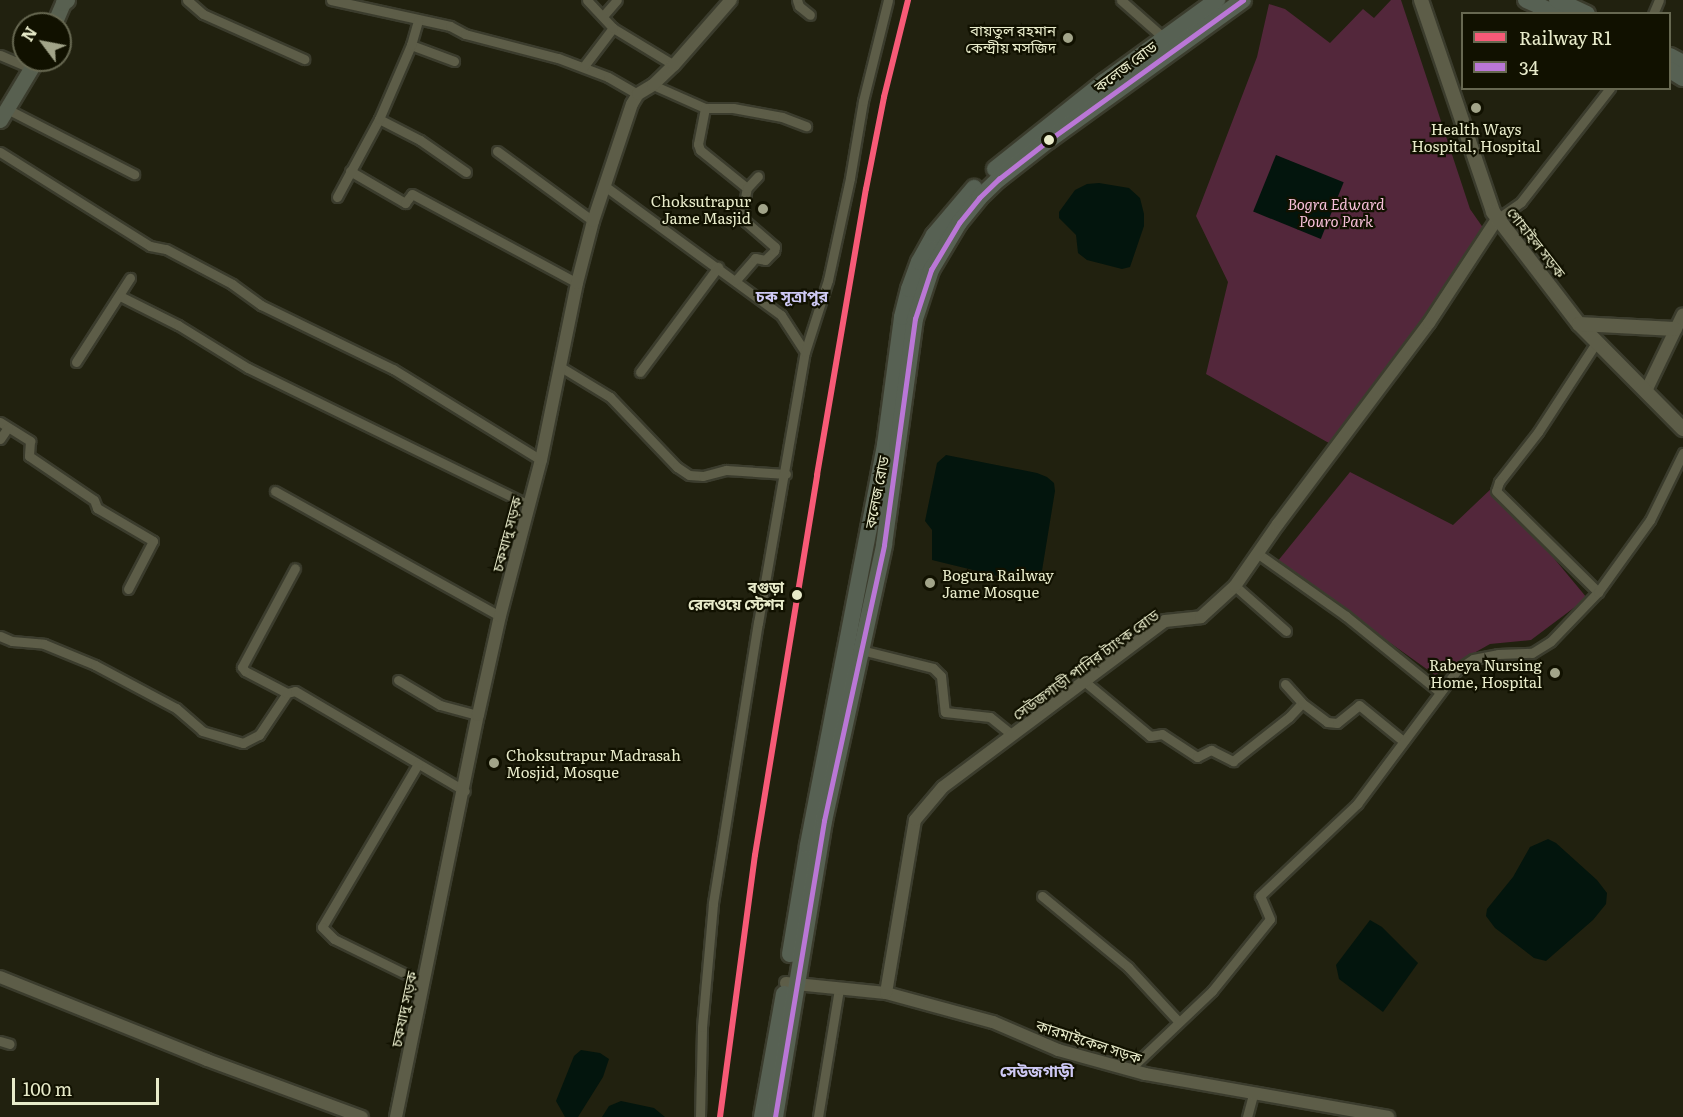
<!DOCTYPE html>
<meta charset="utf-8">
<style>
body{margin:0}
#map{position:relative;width:1683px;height:1117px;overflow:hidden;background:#21210f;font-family:Literata,"Noto Sans Bengali",serif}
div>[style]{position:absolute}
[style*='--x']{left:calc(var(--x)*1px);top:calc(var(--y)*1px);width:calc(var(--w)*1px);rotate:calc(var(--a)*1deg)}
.green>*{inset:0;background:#53273b}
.water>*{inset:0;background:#03150d;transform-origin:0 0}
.roads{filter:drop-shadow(2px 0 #3b3c2d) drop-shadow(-2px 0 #3b3c2d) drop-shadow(0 2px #3b3c2d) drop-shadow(0 -2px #3b3c2d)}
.minor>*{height:9px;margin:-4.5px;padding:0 4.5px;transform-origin:4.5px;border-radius:4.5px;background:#5d5d48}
.tertiary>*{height:12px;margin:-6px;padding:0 6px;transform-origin:6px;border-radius:6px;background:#5d5d48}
.secondary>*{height:14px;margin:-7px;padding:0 7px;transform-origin:7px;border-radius:7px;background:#5d5d48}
.primary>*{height:15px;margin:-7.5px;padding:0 7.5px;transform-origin:7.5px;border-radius:7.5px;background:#586050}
.trunk>*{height:16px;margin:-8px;padding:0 8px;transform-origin:8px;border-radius:8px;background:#576153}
.bus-1>*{height:4.5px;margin:-2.25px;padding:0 2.25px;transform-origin:2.25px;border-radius:2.25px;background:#ba77d6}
.rail-1>*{height:6px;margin:-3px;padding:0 3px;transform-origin:3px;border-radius:3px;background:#f75a77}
.dots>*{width:16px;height:16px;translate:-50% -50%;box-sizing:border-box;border:3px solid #110;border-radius:50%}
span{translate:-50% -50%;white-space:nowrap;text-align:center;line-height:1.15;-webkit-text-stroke:4.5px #110;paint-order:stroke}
.poi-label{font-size:15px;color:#e8ebca}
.right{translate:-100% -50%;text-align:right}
.left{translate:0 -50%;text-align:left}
.street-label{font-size:15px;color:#e8ebca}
.park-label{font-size:15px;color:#f7bfd8;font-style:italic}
.stop-label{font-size:15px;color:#e8ebca;font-weight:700}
.neighbourhood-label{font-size:16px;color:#cec9f4;font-weight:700}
.legend{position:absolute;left:1461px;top:12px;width:210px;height:78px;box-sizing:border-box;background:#110;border:2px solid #676851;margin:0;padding:8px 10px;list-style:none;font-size:18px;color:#e8ebca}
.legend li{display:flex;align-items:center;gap:12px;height:30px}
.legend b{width:30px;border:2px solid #676851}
.north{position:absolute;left:12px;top:12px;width:60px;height:60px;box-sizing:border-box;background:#110;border:2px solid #676851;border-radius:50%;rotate:302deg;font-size:16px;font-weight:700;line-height:24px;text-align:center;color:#e8ebca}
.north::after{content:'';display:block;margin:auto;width:21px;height:27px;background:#a2a489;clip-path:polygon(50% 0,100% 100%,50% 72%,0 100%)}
.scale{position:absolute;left:12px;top:1078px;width:147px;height:27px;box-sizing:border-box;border:3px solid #e8ebca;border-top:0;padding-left:8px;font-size:18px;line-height:21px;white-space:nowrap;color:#e8ebca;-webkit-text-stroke:4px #110;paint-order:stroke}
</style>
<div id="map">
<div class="green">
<div style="clip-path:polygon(1391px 0,1401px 0,1470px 209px,1486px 232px,1336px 447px,1206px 374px,1228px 282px,1196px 216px,1257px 57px,1269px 4px,1285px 9px,1330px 43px,1363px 9px,1374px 18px)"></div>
<div style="clip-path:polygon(1350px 472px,1453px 525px,1494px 486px,1587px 598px,1531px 640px,1490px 644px,1435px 675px,1277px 562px)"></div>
</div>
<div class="water">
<div style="left:1276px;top:155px;width:73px;height:61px;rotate:22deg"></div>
<div style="clip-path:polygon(1099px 183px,1129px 188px,1140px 198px,1144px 214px,1144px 226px,1130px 267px,1122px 269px,1087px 260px,1078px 253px,1076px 235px,1059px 218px,1059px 212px,1075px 190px,1087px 184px)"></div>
<div style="clip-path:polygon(946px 455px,1037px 473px,1047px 477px,1054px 483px,1055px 491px,1040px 583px,1026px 583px,932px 560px,932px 530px,925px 521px,937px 463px)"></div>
<div style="clip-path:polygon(1548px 839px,1556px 843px,1597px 880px,1607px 893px,1606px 904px,1593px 920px,1546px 961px,1534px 958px,1495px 928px,1486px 916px,1487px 909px,1513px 877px,1530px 847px)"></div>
<div style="clip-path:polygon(1370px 920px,1382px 927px,1418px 963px,1383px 1012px,1339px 979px,1336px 965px)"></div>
<div style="clip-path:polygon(581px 1050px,600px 1053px,609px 1059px,603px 1077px,578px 1117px,565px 1117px,556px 1101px,574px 1056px)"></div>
<div style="clip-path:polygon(621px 1101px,654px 1108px,665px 1117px,602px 1117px,609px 1106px)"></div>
</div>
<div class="roads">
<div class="minor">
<div style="--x:187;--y:0;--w:21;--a:41"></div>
<div style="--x:203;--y:14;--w:111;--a:24"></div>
<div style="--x:331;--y:0;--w:122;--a:12.3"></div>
<div style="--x:450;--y:26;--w:17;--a:28"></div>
<div style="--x:465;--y:34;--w:96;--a:14.5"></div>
<div style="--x:558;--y:58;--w:53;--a:20.8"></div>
<div style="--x:608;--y:77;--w:34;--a:30"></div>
<div style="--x:797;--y:0;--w:6;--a:72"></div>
<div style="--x:799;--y:6;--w:14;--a:39"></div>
<div style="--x:1121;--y:0;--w:56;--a:41.4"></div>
<div style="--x:1653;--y:14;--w:15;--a:-67"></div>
<div style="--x:603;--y:16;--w:21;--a:-49"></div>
<div style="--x:613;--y:28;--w:71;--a:31.2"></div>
<div style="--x:411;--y:45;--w:46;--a:20.4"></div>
<div style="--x:0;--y:55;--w:34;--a:23"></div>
<div style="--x:584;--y:66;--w:48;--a:-52.7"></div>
<div style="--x:613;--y:28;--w:38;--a:-133"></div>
<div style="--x:653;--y:85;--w:57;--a:23.9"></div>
<div style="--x:705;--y:108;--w:28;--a:0"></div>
<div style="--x:733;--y:108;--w:50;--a:10.4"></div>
<div style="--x:782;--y:117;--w:26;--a:21"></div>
<div style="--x:705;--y:108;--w:37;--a:101"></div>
<div style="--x:698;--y:144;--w:6;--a:72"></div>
<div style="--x:700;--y:150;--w:60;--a:39"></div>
<div style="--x:7;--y:109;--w:143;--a:27.1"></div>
<div style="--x:379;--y:119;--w:46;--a:27.1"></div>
<div style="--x:420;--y:140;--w:56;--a:34.8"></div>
<div style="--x:497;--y:151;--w:119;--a:36.1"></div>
<div style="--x:0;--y:152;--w:177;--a:32.1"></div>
<div style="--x:150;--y:246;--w:16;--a:11"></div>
<div style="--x:166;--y:249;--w:75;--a:27.9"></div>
<div style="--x:232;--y:284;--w:36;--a:36"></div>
<div style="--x:261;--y:305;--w:147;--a:25.9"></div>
<div style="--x:393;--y:369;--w:174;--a:31.6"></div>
<div style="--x:350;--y:171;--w:64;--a:30.2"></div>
<div style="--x:405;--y:203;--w:11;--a:-52"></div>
<div style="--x:412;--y:194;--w:187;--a:28.3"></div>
<div style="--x:606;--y:187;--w:217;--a:36.2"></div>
<div style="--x:781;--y:315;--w:44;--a:57"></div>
<div style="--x:337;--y:197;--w:89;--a:-61.7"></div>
<div style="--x:379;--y:119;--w:81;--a:-66.6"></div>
<div style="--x:411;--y:45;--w:26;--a:-74"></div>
<div style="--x:1497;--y:219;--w:29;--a:-35"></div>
<div style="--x:1521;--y:202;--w:145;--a:-52"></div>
<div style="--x:736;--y:280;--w:29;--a:-49"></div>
<div style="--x:755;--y:258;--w:10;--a:11"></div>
<div style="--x:765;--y:260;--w:13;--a:-45"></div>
<div style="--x:774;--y:251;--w:4;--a:-76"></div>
<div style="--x:775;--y:247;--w:38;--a:-139"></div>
<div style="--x:746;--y:222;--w:8;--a:-120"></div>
<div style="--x:742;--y:215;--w:27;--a:-80"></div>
<div style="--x:747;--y:188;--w:16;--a:-47"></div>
<div style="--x:120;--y:296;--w:65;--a:26.6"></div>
<div style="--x:178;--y:325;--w:82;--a:31.6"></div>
<div style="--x:248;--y:368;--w:313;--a:26"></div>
<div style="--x:1596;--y:343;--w:106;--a:123.1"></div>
<div style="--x:1538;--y:432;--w:63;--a:128"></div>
<div style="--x:1499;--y:482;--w:9;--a:108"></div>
<div style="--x:1496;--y:491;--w:144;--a:44.7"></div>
<div style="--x:76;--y:362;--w:100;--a:-57.3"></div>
<div style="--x:559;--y:366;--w:60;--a:31.3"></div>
<div style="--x:610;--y:397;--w:97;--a:46.3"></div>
<div style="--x:677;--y:467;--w:14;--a:34"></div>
<div style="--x:689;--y:475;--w:14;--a:4"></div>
<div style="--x:703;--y:476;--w:24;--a:-15"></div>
<div style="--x:726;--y:470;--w:60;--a:3.8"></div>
<div style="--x:640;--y:372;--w:131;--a:-53.4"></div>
<div style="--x:0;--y:422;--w:36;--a:32"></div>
<div style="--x:30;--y:441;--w:15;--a:94"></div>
<div style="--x:29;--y:456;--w:78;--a:34.1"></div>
<div style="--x:94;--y:500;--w:9;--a:69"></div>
<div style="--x:97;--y:508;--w:65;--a:30.5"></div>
<div style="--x:153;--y:541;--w:54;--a:117.5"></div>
<div style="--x:0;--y:439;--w:14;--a:-56"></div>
<div style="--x:275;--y:491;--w:257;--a:29.1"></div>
<div style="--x:1257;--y:553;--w:109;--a:35.3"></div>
<div style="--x:1346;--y:616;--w:121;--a:39"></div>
<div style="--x:1235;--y:586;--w:68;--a:41.4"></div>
<div style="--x:0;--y:636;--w:13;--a:23"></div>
<div style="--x:12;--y:641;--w:32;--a:5"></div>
<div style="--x:44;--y:644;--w:55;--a:22.4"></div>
<div style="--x:95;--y:665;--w:92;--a:28"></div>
<div style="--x:176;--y:708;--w:35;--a:41"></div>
<div style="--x:202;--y:731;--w:43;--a:16.3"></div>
<div style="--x:243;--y:743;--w:18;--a:-27"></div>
<div style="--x:259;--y:735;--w:50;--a:-56.3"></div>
<div style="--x:287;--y:693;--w:8;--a:-14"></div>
<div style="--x:295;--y:691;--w:197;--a:30.5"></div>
<div style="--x:861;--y:650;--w:74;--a:14"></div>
<div style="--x:933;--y:668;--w:11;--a:45"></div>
<div style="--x:941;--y:676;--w:36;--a:84"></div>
<div style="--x:945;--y:712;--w:45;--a:6.3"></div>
<div style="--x:990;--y:717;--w:28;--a:39"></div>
<div style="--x:398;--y:680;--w:49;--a:30.8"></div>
<div style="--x:440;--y:705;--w:39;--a:15"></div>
<div style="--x:1084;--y:681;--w:86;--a:39.8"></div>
<div style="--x:1150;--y:736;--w:12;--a:-9"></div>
<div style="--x:1162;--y:734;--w:42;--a:33.3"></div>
<div style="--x:1197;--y:757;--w:16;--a:-27"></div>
<div style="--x:1211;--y:750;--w:25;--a:27"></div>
<div style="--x:1233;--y:761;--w:71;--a:-38.2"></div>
<div style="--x:1289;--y:717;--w:19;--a:-47"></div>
<div style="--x:1285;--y:684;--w:25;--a:48"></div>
<div style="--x:1302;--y:703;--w:31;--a:37"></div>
<div style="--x:1327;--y:722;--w:10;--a:6"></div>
<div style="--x:1337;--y:723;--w:28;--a:-39"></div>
<div style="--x:1359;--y:705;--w:57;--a:39.3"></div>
<div style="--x:287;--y:693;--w:47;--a:-152.4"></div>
<div style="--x:245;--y:671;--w:5;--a:-127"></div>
<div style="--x:242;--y:667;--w:112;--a:-61.8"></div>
<div style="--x:418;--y:764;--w:189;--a:120.5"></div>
<div style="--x:322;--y:927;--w:17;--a:45"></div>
<div style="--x:334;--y:939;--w:100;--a:26.1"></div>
<div style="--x:1042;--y:896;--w:112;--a:39.5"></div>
<div style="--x:1128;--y:967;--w:74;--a:47.2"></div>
<div style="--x:0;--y:1041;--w:10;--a:17"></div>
<div style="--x:1129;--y:1070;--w:115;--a:-43.6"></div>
<div style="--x:1212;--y:991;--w:92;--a:-51.1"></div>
<div style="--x:1270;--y:919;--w:25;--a:-113"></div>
<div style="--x:1260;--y:896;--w:134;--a:-43.5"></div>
<div style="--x:1357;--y:804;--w:169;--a:-53.2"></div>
<div style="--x:1458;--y:669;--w:18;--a:-34"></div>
<div style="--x:1473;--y:659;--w:25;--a:-11"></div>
<div style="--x:1498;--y:654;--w:34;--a:-2"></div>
<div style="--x:1532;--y:653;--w:22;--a:-32"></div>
<div style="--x:1551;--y:641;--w:68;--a:-46.2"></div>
<div style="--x:1598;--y:592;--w:89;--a:-54.2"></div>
<div style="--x:1650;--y:520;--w:75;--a:-63.8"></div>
<div style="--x:700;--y:1117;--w:90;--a:-88.7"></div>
<div style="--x:702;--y:1027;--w:124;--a:-84.9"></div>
<div style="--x:713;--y:903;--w:284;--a:-80.9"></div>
<div style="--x:758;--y:623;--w:275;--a:-80.2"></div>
<div style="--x:805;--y:352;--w:76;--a:-72.3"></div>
<div style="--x:828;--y:280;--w:104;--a:-77.8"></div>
<div style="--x:850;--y:178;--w:78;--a:-80.4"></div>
<div style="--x:863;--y:101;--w:104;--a:-76.1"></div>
<div style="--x:818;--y:1117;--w:130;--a:-80.7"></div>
<div style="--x:1247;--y:1117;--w:24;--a:-75"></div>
</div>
<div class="tertiary">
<div style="--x:1646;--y:391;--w:85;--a:-64.3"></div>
<div style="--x:0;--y:977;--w:223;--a:21.8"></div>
<div style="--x:207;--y:1060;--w:165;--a:20.2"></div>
<div style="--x:786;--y:983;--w:100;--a:5.7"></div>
<div style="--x:886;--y:993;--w:111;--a:15.2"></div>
<div style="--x:993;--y:1022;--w:71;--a:23.3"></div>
<div style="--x:1058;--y:1050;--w:90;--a:15.4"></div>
<div style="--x:1145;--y:1074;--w:247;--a:10"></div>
<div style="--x:886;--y:993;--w:175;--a:-80.5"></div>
<div style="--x:915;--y:820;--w:43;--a:-49.7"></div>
<div style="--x:943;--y:787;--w:277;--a:-36.8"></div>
<div style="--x:1165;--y:621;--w:36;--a:-6"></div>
<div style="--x:1201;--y:617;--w:46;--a:-42.4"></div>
<div style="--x:1235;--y:586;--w:75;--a:-55.3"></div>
<div style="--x:1278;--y:524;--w:251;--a:-53.1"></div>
<div style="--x:1429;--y:323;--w:124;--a:-56.8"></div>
<div style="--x:396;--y:1117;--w:410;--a:-78.5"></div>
<div style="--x:478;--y:715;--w:101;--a:-77.5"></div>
<div style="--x:500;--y:616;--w:161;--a:-75.3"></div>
<div style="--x:541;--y:460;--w:181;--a:-78.5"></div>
<div style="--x:577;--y:283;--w:64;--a:-75.5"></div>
<div style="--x:593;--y:221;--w:123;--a:-71.6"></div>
<div style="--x:632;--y:104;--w:12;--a:-59"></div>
<div style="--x:638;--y:94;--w:17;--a:-31"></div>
<div style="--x:653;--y:85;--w:29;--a:-44"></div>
<div style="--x:674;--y:65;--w:86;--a:-48.8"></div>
</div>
<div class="secondary">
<div style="--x:1421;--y:0;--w:224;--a:71.2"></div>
<div style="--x:1493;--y:212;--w:141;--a:52.5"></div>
<div style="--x:1579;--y:324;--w:148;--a:45.3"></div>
<div style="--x:1579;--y:324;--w:96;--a:3"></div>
</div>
<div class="primary">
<div style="--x:54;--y:24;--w:23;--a:-67"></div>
<div style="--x:63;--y:3;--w:5;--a:-37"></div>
<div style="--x:0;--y:120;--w:70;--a:-59"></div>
</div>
<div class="trunk">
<div style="--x:1526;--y:0;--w:35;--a:24"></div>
<div style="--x:1557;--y:0;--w:33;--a:25"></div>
<div style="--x:1670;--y:56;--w:15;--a:28"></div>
<div style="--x:1670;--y:70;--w:15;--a:32"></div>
<div style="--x:995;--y:169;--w:139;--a:-38.6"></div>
<div style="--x:1104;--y:82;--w:140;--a:-36"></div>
<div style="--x:790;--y:954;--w:110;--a:-80.6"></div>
<div style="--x:808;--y:845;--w:407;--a:-79.1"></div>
<div style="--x:885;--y:445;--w:129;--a:-82.4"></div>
<div style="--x:902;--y:317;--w:29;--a:-76"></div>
<div style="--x:909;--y:289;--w:29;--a:-70"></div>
<div style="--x:919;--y:262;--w:31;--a:-61"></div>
<div style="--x:934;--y:235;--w:62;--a:-49.6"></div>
<div style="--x:762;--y:1117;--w:125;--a:-79.9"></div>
<div style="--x:775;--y:1117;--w:300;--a:-80.6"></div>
<div style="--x:824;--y:821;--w:282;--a:-77.7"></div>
<div style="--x:884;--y:545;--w:228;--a:-82.2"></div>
<div style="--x:915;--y:319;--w:52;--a:-71.9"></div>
<div style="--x:931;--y:270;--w:55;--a:-59.2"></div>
<div style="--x:959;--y:223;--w:32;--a:-51"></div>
<div style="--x:979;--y:198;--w:28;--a:-44"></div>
<div style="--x:999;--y:179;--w:63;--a:-38"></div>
<div style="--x:1049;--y:140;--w:239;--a:-35.8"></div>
</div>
</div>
<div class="bus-1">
<div style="--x:775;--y:1117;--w:300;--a:-80.6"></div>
<div style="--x:824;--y:821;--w:282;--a:-77.7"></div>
<div style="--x:884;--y:545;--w:228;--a:-82.2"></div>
<div style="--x:915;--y:319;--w:52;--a:-71.9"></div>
<div style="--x:931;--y:270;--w:55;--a:-59.2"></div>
<div style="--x:959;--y:223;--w:32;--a:-51"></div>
<div style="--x:979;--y:198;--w:28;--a:-44"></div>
<div style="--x:999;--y:179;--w:63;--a:-38"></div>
<div style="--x:1049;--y:140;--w:239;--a:-35.8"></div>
</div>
<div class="rail-1">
<div style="--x:720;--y:1117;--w:264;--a:-82.4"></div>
<div style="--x:755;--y:855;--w:385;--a:-80.7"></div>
<div style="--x:817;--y:475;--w:290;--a:-80.3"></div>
<div style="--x:866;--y:189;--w:94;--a:-78.9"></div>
<div style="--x:884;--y:97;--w:100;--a:-76.1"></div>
</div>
<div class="dots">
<div style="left:1068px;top:38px;background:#a2a489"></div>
<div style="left:1476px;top:108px;background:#a2a489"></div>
<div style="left:1049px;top:140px;background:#e8ebca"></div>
<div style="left:763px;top:209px;background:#a2a489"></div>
<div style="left:930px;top:583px;background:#a2a489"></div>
<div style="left:797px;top:595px;background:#e8ebca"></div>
<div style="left:1555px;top:673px;background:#a2a489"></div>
<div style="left:494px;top:763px;background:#a2a489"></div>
</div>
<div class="poi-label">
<span class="right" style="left:1056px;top:38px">বায়তুল রহমান<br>কেন্দ্রীয় মসজিদ</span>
<span style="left:1476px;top:137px">Health Ways<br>Hospital, Hospital</span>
<span class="right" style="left:751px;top:209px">Choksutrapur<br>Jame Masjid</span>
<span class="left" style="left:942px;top:583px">Bogura Railway<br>Jame Mosque</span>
<span class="right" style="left:1542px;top:673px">Rabeya Nursing<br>Home, Hospital</span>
<span class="left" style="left:506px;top:763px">Choksutrapur Madrasah<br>Mosjid, Mosque</span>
</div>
<div class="street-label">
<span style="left:1125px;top:66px;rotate:-37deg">কলেজ রোড</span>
<span style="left:1537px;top:242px;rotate:52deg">গোহাইল সড়ক</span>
<span style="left:876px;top:492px;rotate:-79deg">কলেজ রোড</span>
<span style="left:506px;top:534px;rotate:-75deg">চকযাদু সড়ক</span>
<span style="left:1085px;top:664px;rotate:-36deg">সেউজগাড়ী পানির ট্যাংক রোড</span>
<span style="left:403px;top:1009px;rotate:-78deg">চকযাদু সড়ক</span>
<span style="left:1089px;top:1041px;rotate:18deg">কারমাইকেল সড়ক</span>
</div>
<div class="park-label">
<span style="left:1336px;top:212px">Bogra Edward<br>Pouro Park</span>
</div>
<div class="stop-label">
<span class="right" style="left:784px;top:595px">বগুড়া<br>রেলওয়ে স্টেশন</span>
</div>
<div class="neighbourhood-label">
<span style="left:792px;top:295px">চক সূত্রাপুর</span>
<span style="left:1037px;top:1070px">সেউজগাড়ী</span>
</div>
<ul class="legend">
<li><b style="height:8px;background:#f75a77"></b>Railway R1</li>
<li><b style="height:8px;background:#ba77d6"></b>34</li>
</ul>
<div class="north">N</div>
<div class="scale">100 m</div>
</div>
